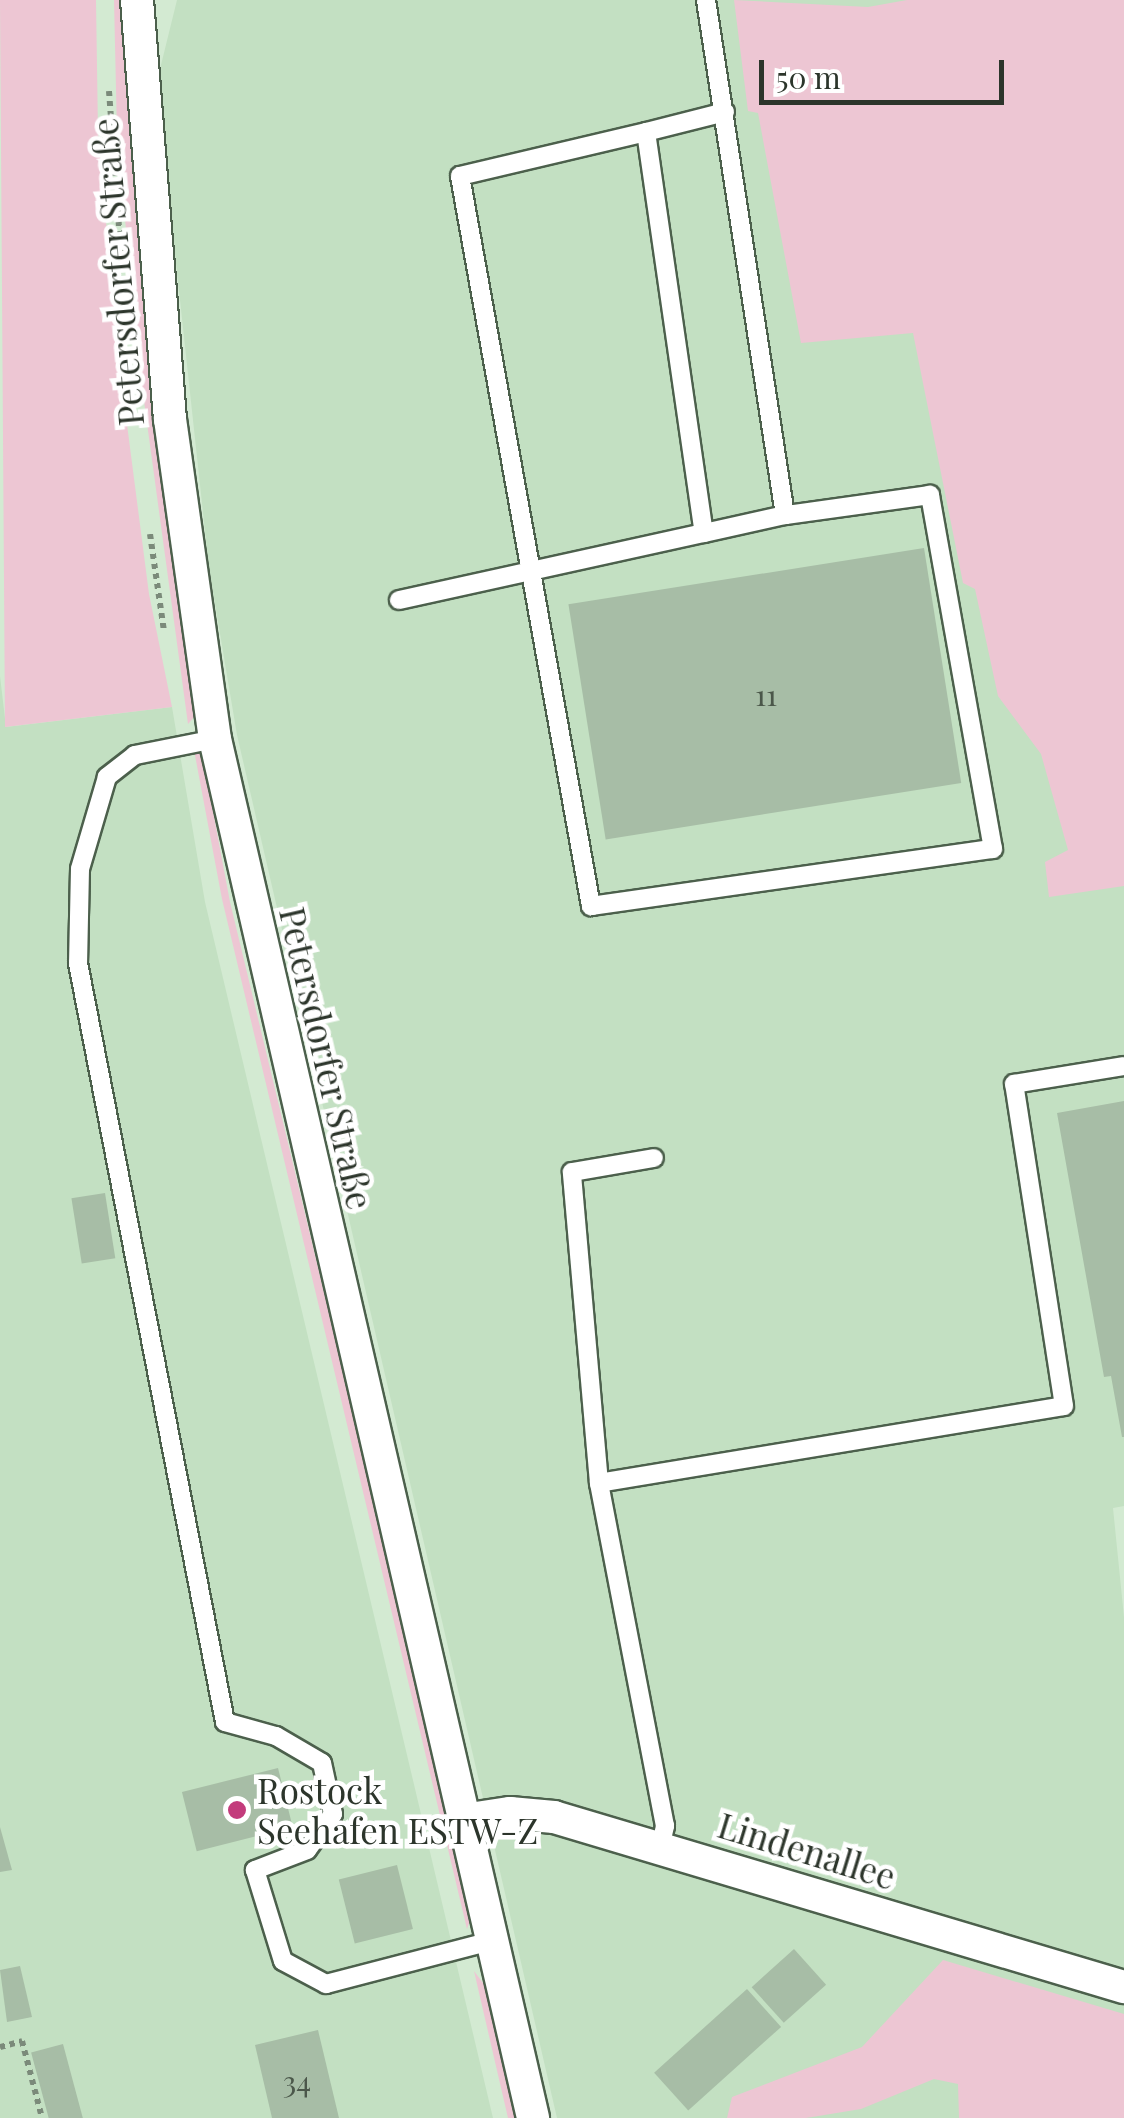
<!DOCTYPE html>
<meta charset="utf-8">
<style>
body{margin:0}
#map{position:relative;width:1124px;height:2118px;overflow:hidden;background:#d3ead2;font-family:"Playfair Display",serif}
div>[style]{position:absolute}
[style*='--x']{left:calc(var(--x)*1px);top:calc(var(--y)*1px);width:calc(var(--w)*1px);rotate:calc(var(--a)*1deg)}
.built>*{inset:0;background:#c3e0c2}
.green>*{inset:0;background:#edc6d3}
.building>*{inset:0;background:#a7bda6;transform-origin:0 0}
.path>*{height:6px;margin-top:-3px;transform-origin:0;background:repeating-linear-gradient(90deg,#7b8a7a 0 5px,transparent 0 10px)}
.roads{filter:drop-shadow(2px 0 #4c604c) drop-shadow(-2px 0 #4c604c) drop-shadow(0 2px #4c604c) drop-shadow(0 -2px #4c604c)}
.service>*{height:18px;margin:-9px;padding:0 9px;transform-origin:9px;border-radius:9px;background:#fff}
.minor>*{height:32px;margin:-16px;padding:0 16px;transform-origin:16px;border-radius:16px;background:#fff}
.dots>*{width:28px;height:28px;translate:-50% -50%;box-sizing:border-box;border:5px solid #fff;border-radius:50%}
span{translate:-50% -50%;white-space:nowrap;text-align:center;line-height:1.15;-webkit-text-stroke:9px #fff;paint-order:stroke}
.number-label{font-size:30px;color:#4b574a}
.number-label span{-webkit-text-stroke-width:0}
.street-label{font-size:35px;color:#2c352b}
.poi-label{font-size:35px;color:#2c352b}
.left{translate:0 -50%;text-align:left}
.scale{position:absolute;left:759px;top:60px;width:245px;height:45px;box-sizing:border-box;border:5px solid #2c352b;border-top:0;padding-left:12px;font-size:30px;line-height:35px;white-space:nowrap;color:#2c352b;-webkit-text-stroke:8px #fff;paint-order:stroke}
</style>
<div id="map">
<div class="built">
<div style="clip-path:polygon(177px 0,1124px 0,1124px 1506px,1113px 1508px,1124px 1617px,1124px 2118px,557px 2118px,237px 735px,209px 568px,175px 254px,160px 69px)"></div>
<div style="clip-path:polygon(0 676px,6px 727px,172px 707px,205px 902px,493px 2118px,0 2118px)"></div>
</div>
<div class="green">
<div style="clip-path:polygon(0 0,96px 0,98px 132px,118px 355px,149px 594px,172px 707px,5px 727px)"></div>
<div style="clip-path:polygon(114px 0,122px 0,151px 382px,195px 716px,188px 724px,138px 357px,117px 134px)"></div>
<div style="clip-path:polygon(734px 0,868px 7px,907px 0,1124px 0,1124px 886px,1049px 897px,1045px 862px,1068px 850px,1041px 754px,998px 696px,975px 589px,963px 583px,913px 333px,801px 343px,758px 113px,748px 111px)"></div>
<div style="clip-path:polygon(194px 750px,202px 753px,230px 902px,473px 1912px,467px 1929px,222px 899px)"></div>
<div style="clip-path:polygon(943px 1960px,1124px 2014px,1124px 2118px,959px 2118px,958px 2084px,934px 2079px,861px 2109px,806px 2118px,727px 2118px,732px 2097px,862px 2047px)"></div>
<div style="clip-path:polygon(474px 1971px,486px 1987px,518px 2118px,508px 2118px)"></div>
</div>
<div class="building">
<div style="left:924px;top:548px;width:238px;height:360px;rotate:81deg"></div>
<div style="clip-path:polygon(1124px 1101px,1124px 1437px,1122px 1437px,1111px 1376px,1104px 1377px,1057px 1113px)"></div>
<div style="left:105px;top:1193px;width:66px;height:34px;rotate:81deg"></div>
<div style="left:278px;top:1768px;width:61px;height:99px;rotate:76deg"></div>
<div style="clip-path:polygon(0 1827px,12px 1870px,0 1872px)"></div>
<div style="left:397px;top:1865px;width:66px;height:60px;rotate:76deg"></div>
<div style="left:794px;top:1949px;width:48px;height:57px;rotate:48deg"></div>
<div style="clip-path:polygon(20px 1966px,32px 2017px,7px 2022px,0 1970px)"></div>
<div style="left:747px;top:1989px;width:51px;height:125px;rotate:48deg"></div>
<div style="clip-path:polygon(318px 2030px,339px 2118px,272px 2118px,255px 2045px)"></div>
<div style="left:63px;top:2044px;width:77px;height:33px;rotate:75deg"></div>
</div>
<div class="path">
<div style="--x:109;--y:91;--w:162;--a:85.8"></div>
<div style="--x:150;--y:534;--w:98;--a:81.8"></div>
<div style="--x:0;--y:2047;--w:23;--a:-15"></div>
<div style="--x:22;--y:2041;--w:80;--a:75.4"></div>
</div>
<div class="roads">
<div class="service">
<div style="--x:725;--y:112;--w:81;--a:165.8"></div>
<div style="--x:646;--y:132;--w:405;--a:81.8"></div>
<div style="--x:704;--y:533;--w:83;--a:-12.5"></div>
<div style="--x:646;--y:132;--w:191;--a:166.7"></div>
<div style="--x:460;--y:176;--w:742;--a:79.83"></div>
<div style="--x:591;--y:906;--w:406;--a:-8.1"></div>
<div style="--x:993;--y:849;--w:360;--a:-100.1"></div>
<div style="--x:930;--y:495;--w:146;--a:172.1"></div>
<div style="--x:785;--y:515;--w:521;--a:-98.72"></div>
<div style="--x:399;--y:600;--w:312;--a:-12.4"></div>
<div style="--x:215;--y:739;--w:82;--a:168.7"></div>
<div style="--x:135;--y:755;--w:36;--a:142"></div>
<div style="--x:107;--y:777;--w:96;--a:106.4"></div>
<div style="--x:80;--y:869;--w:94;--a:91.2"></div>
<div style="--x:78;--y:963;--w:773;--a:79.04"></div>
<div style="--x:225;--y:1722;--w:53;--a:15.4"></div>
<div style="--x:276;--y:1736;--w:53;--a:30.4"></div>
<div style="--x:322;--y:1763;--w:52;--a:77.8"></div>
<div style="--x:333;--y:1814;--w:44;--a:125.8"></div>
<div style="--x:307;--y:1850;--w:56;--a:159"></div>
<div style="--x:255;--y:1870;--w:95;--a:72.9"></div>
<div style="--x:283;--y:1961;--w:49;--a:28.1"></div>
<div style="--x:326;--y:1984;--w:171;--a:-14.6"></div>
<div style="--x:599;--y:1483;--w:312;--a:-95"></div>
<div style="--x:572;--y:1172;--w:83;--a:-9.7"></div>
<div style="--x:660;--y:1848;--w:23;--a:-77"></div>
<div style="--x:665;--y:1826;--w:349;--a:-100.9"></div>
<div style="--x:599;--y:1483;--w:471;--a:-9.4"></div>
<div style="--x:1064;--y:1406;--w:326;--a:-98.8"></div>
<div style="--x:1014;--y:1084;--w:111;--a:-9.3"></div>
</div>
<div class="minor">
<div style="--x:137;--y:0;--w:420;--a:85.5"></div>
<div style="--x:170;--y:419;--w:323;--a:82"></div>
<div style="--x:215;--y:739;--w:1415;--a:77.01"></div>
<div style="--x:463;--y:1820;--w:48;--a:-8.5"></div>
<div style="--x:510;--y:1813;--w:44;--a:5.2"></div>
<div style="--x:554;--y:1817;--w:595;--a:16.61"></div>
</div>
</div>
<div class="dots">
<div style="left:237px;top:1810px;background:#c33c7c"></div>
</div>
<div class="number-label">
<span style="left:766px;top:694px">11</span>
<span style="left:297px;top:2081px">34</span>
</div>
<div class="street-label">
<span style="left:117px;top:272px;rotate:-95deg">Petersdorfer Straße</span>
<span style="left:327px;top:1058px;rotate:77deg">Petersdorfer Straße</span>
<span style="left:807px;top:1850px;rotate:17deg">Lindenallee</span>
</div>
<div class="poi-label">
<span class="left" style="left:257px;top:1810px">Rostock<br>Seehafen ESTW-Z</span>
</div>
<div class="scale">50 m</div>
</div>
